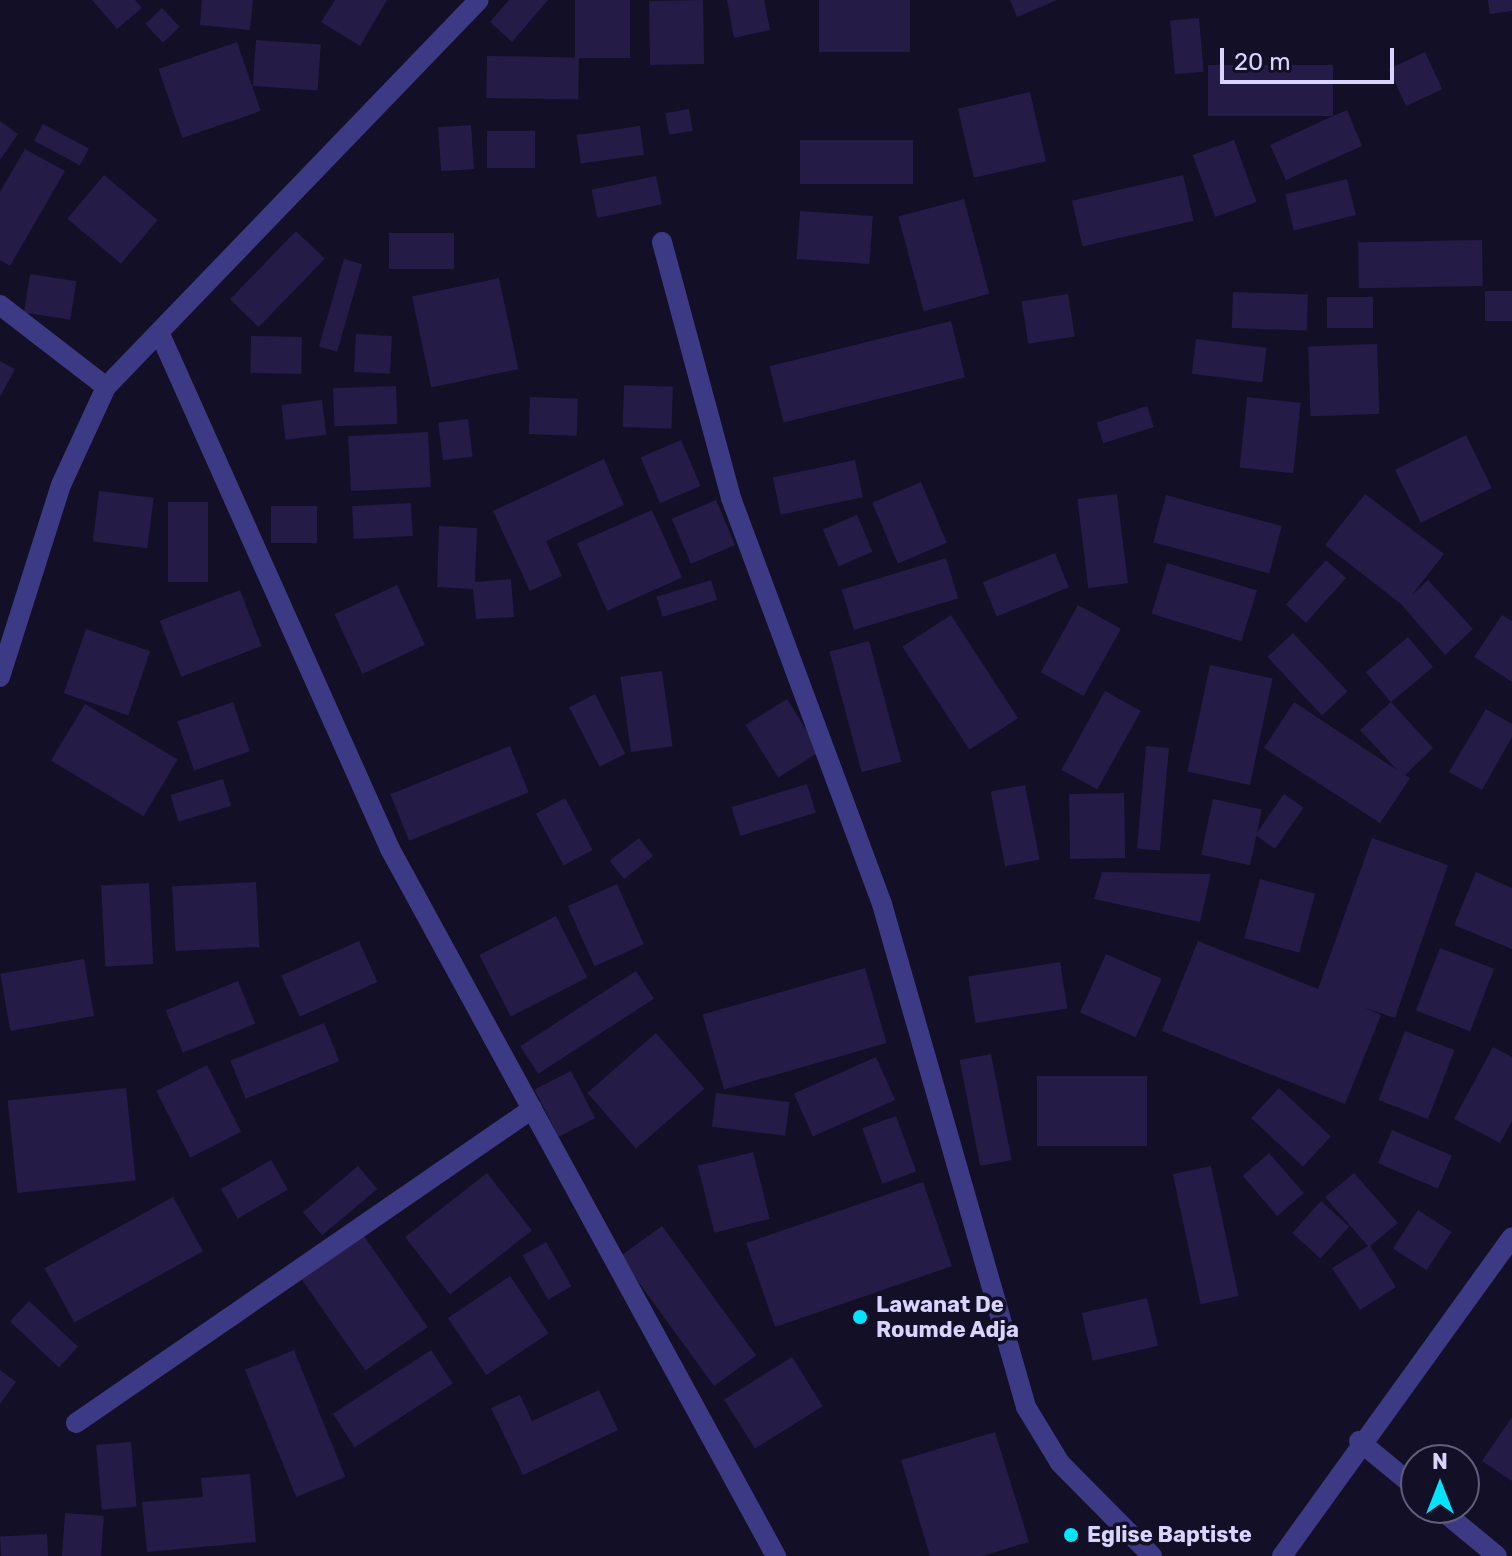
<!DOCTYPE html>
<style>
body{margin:0}
#map{position:relative;width:1512px;height:1556px;overflow:hidden;background:#130f26;font-family:Rubik,sans-serif}
div>[style]{position:absolute}
[style*='--x']{left:calc(var(--x)*1px);top:calc(var(--y)*1px);width:calc(var(--w)*1px);rotate:calc(var(--a)*1deg)}
.building>*{inset:0;background:#241b47;transform-origin:0 0}
.minor>*{height:20px;margin:-10px;padding:0 10px;transform-origin:10px;border-radius:10px;background:#3d3a85}
.dots>*{width:22px;height:22px;translate:-50% -50%;box-sizing:border-box;border:4px solid #130f26;border-radius:50%}
span{translate:-50% -50%;white-space:nowrap;text-align:center;line-height:1.15;-webkit-text-stroke:7px #130f26;paint-order:stroke}
.poi-label{font-size:22px;color:#d9d4ff;font-weight:700}
.left{translate:0 -50%;text-align:left}
.north{position:absolute;left:1400px;top:1444px;width:80px;height:80px;box-sizing:border-box;background:#130f26;border:2px solid #625e7d;border-radius:50%;rotate:0deg;font-size:22px;font-weight:700;line-height:32px;text-align:center;color:#d9d4ff}
.north::after{content:'';display:block;margin:auto;width:28px;height:36px;background:#00e5ff;clip-path:polygon(50% 0,100% 100%,50% 72%,0 100%)}
.scale{position:absolute;left:1220px;top:48px;width:174px;height:36px;box-sizing:border-box;border:4px solid #d9d4ff;border-top:0;padding-left:10px;font-size:24px;line-height:28px;white-space:nowrap;color:#d9d4ff;-webkit-text-stroke:6px #130f26;paint-order:stroke}
</style>
<div id="map">
<div class="building">
<div style="clip-path:polygon(92px 0,135px 0,142px 8px,117px 29px)"></div>
<div style="clip-path:polygon(202px 0,253px 0,250px 30px,200px 25px)"></div>
<div style="clip-path:polygon(335px 0,387px 0,360px 46px,321px 22px)"></div>
<div style="clip-path:polygon(509px 0,548px 0,512px 42px,490px 22px)"></div>
<div style="left:575px;top:0;width:55px;height:58px"></div>
<div style="left:703px;top:0;width:64px;height:54px;rotate:89deg"></div>
<div style="clip-path:polygon(727px 0,764px 0,770px 30px,734px 38px)"></div>
<div style="left:819px;top:0;width:91px;height:52px"></div>
<div style="clip-path:polygon(1010px 0,1057px 0,1017px 17px)"></div>
<div style="clip-path:polygon(1488px 0,1512px 0,1512px 11px,1490px 14px)"></div>
<div style="left:162px;top:8px;width:26px;height:23px;rotate:47deg"></div>
<div style="left:1199px;top:18px;width:54px;height:29px;rotate:85deg"></div>
<div style="left:256px;top:40px;width:65px;height:46px;rotate:4deg"></div>
<div style="left:237px;top:42px;width:73px;height:83px;rotate:71deg"></div>
<div style="left:1425px;top:52px;width:41px;height:40px;rotate:65deg"></div>
<div style="left:487px;top:56px;width:92px;height:42px;rotate:1deg"></div>
<div style="clip-path:polygon(1208px 65px,1333px 65px,1333px 116px,1347px 110px,1362px 146px,1286px 180px,1270px 145px,1333px 116px,1208px 116px)"></div>
<div style="left:1030px;top:92px;width:71px;height:74px;rotate:77deg"></div>
<div style="left:689px;top:109px;width:22px;height:24px;rotate:80deg"></div>
<div style="clip-path:polygon(0 121px,18px 134px,0 160px)"></div>
<div style="left:43px;top:124px;width:52px;height:19px;rotate:28deg"></div>
<div style="left:471px;top:125px;width:44px;height:33px;rotate:86deg"></div>
<div style="left:640px;top:126px;width:29px;height:64px;rotate:82deg"></div>
<div style="left:487px;top:131px;width:48px;height:37px"></div>
<div style="left:800px;top:140px;width:113px;height:44px"></div>
<div style="left:1234px;top:140px;width:66px;height:44px;rotate:70deg"></div>
<div style="clip-path:polygon(25px 149px,65px 171px,10px 266px,0 260px,0 192px)"></div>
<div style="left:104px;top:175px;width:70px;height:57px;rotate:40deg"></div>
<div style="left:1183px;top:175px;width:47px;height:114px;rotate:77deg"></div>
<div style="left:656px;top:176px;width:29px;height:66px;rotate:78deg"></div>
<div style="left:1347px;top:179px;width:37px;height:64px;rotate:76deg"></div>
<div style="left:964px;top:199px;width:98px;height:68px;rotate:75deg"></div>
<div style="left:800px;top:211px;width:73px;height:48px;rotate:4deg"></div>
<div style="left:296px;top:231px;width:40px;height:95px;rotate:44deg"></div>
<div style="left:389px;top:233px;width:65px;height:36px"></div>
<div style="left:1482px;top:240px;width:46px;height:124px;rotate:89deg"></div>
<div style="left:344px;top:259px;width:19px;height:91px;rotate:16deg"></div>
<div style="left:30px;top:274px;width:47px;height:39px;rotate:9deg"></div>
<div style="left:499px;top:278px;width:93px;height:89px;rotate:78deg"></div>
<div style="left:1485px;top:291px;width:27px;height:30px"></div>
<div style="left:1233px;top:292px;width:75px;height:36px;rotate:2deg"></div>
<div style="left:1068px;top:294px;width:43px;height:47px;rotate:81deg"></div>
<div style="left:1327px;top:297px;width:46px;height:31px"></div>
<div style="left:951px;top:321px;width:58px;height:187px;rotate:76deg"></div>
<div style="left:356px;top:334px;width:36px;height:38px;rotate:3deg"></div>
<div style="left:251px;top:336px;width:51px;height:37px;rotate:1deg"></div>
<div style="left:1196px;top:339px;width:71px;height:35px;rotate:7deg"></div>
<div style="left:1377px;top:344px;width:70px;height:69px;rotate:88deg"></div>
<div style="clip-path:polygon(0 361px,15px 369px,0 397px)"></div>
<div style="left:624px;top:385px;width:49px;height:42px;rotate:2deg"></div>
<div style="left:396px;top:386px;width:38px;height:63px;rotate:88deg"></div>
<div style="left:530px;top:397px;width:48px;height:37px;rotate:2deg"></div>
<div style="left:1247px;top:397px;width:54px;height:71px;rotate:6deg"></div>
<div style="left:322px;top:400px;width:35px;height:41px;rotate:83deg"></div>
<div style="left:1147px;top:406px;width:22px;height:53px;rotate:72deg"></div>
<div style="left:468px;top:419px;width:38px;height:30px;rotate:83deg"></div>
<div style="left:428px;top:432px;width:55px;height:80px;rotate:87deg"></div>
<div style="left:1466px;top:435px;width:59px;height:79px;rotate:64deg"></div>
<div style="left:681px;top:440px;width:50px;height:44px;rotate:67deg"></div>
<div style="clip-path:polygon(604px 459px,624px 505px,546px 541px,562px 576px,530px 591px,493px 511px)"></div>
<div style="left:855px;top:460px;width:38px;height:84px;rotate:78deg"></div>
<div style="left:921px;top:482px;width:66px;height:53px;rotate:67deg"></div>
<div style="left:99px;top:491px;width:55px;height:51px;rotate:7deg"></div>
<div style="left:1117px;top:494px;width:90px;height:40px;rotate:83deg"></div>
<div style="clip-path:polygon(1365px 494px,1444px 554px,1412px 595px,1428px 580px,1473px 629px,1445px 655px,1401px 604px,1325px 545px)"></div>
<div style="left:1166px;top:495px;width:120px;height:49px;rotate:15deg"></div>
<div style="left:716px;top:500px;width:49px;height:48px;rotate:67deg"></div>
<div style="left:168px;top:502px;width:40px;height:80px"></div>
<div style="left:411px;top:503px;width:33px;height:59px;rotate:87deg"></div>
<div style="left:271px;top:506px;width:46px;height:37px"></div>
<div style="left:652px;top:510px;width:74px;height:82px;rotate:66deg"></div>
<div style="left:857px;top:515px;width:40px;height:37px;rotate:67deg"></div>
<div style="clip-path:polygon(439px 526px,477px 528px,475px 582px,511px 579px,514px 617px,476px 619px,473px 589px,437px 587px)"></div>
<div style="left:1055px;top:553px;width:37px;height:78px;rotate:68deg"></div>
<div style="left:946px;top:558px;width:42px;height:109px;rotate:73deg"></div>
<div style="left:1326px;top:560px;width:27px;height:60px;rotate:42deg"></div>
<div style="left:1167px;top:563px;width:94px;height:53px;rotate:17deg"></div>
<div style="left:711px;top:580px;width:21px;height:57px;rotate:73deg"></div>
<div style="left:397px;top:585px;width:66px;height:69px;rotate:65deg"></div>
<div style="left:240px;top:590px;width:60px;height:86px;rotate:69deg"></div>
<div style="left:1078px;top:605px;width:49px;height:77px;rotate:29deg"></div>
<div style="left:951px;top:615px;width:123px;height:58px;rotate:57deg"></div>
<div style="clip-path:polygon(1502px 615px,1512px 621px,1512px 682px,1474px 657px)"></div>
<div style="left:86px;top:629px;width:68px;height:68px;rotate:19deg"></div>
<div style="left:1293px;top:633px;width:80px;height:35px;rotate:47deg"></div>
<div style="left:1408px;top:637px;width:39px;height:55px;rotate:50deg"></div>
<div style="left:869px;top:641px;width:125px;height:41px;rotate:75deg"></div>
<div style="left:1210px;top:665px;width:64px;height:109px;rotate:12deg"></div>
<div style="left:662px;top:671px;width:76px;height:42px;rotate:82deg"></div>
<div style="left:1105px;top:691px;width:41px;height:90px;rotate:29deg"></div>
<div style="left:595px;top:694px;width:67px;height:29px;rotate:63deg"></div>
<div style="left:787px;top:699px;width:62px;height:49px;rotate:58deg"></div>
<div style="left:233px;top:702px;width:52px;height:59px;rotate:71deg"></div>
<div style="clip-path:polygon(1294px 702px,1397px 770px,1360px 730px,1391px 702px,1433px 748px,1405px 775px,1410px 778px,1380px 823px,1264px 748px)"></div>
<div style="left:85px;top:704px;width:108px;height:66px;rotate:31deg"></div>
<div style="clip-path:polygon(1486px 709px,1512px 724px,1512px 737px,1482px 790px,1449px 772px)"></div>
<div style="left:510px;top:746px;width:50px;height:129px;rotate:68deg"></div>
<div style="left:1146px;top:746px;width:23px;height:103px;rotate:5deg"></div>
<div style="left:223px;top:779px;width:28px;height:55px;rotate:73deg"></div>
<div style="left:807px;top:784px;width:30px;height:79px;rotate:73deg"></div>
<div style="left:1025px;top:785px;width:76px;height:35px;rotate:79deg"></div>
<div style="left:1124px;top:793px;width:65px;height:55px;rotate:89deg"></div>
<div style="left:1284px;top:794px;width:24px;height:50px;rotate:35deg"></div>
<div style="left:565px;top:798px;width:59px;height:33px;rotate:62deg"></div>
<div style="left:1213px;top:799px;width:50px;height:57px;rotate:12deg"></div>
<div style="left:639px;top:838px;width:23px;height:37px;rotate:52deg"></div>
<div style="clip-path:polygon(1372px 838px,1448px 865px,1395px 1018px,1365px 1008px,1381px 1015px,1345px 1104px,1162px 1031px,1198px 941px,1318px 989px)"></div>
<div style="clip-path:polygon(1102px 872px,1211px 874px,1200px 922px,1094px 899px)"></div>
<div style="clip-path:polygon(1476px 872px,1512px 888px,1512px 949px,1454px 925px)"></div>
<div style="left:1260px;top:879px;width:57px;height:61px;rotate:15deg"></div>
<div style="left:256px;top:882px;width:65px;height:84px;rotate:87deg"></div>
<div style="left:149px;top:883px;width:81px;height:48px;rotate:87deg"></div>
<div style="left:617px;top:884px;width:66px;height:54px;rotate:66deg"></div>
<div style="left:556px;top:916px;width:69px;height:86px;rotate:63deg"></div>
<div style="left:359px;top:941px;width:45px;height:85px;rotate:66deg"></div>
<div style="left:1440px;top:948px;width:58px;height:67px;rotate:21deg"></div>
<div style="left:1106px;top:954px;width:61px;height:64px;rotate:24deg"></div>
<div style="left:84px;top:959px;width:58px;height:85px;rotate:80deg"></div>
<div style="left:1060px;top:962px;width:47px;height:93px;rotate:81deg"></div>
<div style="left:865px;top:968px;width:78px;height:169px;rotate:74deg"></div>
<div style="left:636px;top:971px;width:33px;height:138px;rotate:57deg"></div>
<div style="left:238px;top:981px;width:46px;height:78px;rotate:68deg"></div>
<div style="left:324px;top:1023px;width:41px;height:101px;rotate:68deg"></div>
<div style="left:1405px;top:1031px;width:53px;height:74px;rotate:21deg"></div>
<div style="left:656px;top:1033px;width:74px;height:91px;rotate:49deg"></div>
<div style="clip-path:polygon(1493px 1047px,1512px 1057px,1512px 1121px,1500px 1143px,1454px 1119px)"></div>
<div style="left:991px;top:1054px;width:108px;height:32px;rotate:79deg"></div>
<div style="left:876px;top:1057px;width:47px;height:90px;rotate:66deg"></div>
<div style="left:207px;top:1065px;width:75px;height:57px;rotate:63deg"></div>
<div style="left:571px;top:1071px;width:53px;height:41px;rotate:63deg"></div>
<div style="left:1147px;top:1076px;width:70px;height:110px;rotate:90deg"></div>
<div style="left:126px;top:1088px;width:93px;height:119px;rotate:84deg"></div>
<div style="left:1279px;top:1088px;width:71px;height:41px;rotate:43deg"></div>
<div style="left:716px;top:1093px;width:74px;height:34px;rotate:7deg"></div>
<div style="left:896px;top:1116px;width:59px;height:36px;rotate:70deg"></div>
<div style="left:1392px;top:1130px;width:65px;height:36px;rotate:23deg"></div>
<div style="left:753px;top:1152px;width:69px;height:57px;rotate:76deg"></div>
<div style="left:1269px;top:1153px;width:53px;height:35px;rotate:49deg"></div>
<div style="left:271px;top:1160px;width:34px;height:58px;rotate:60deg"></div>
<div style="left:358px;top:1166px;width:30px;height:72px;rotate:50deg"></div>
<div style="left:1211px;top:1166px;width:133px;height:39px;rotate:78deg"></div>
<div style="left:487px;top:1173px;width:73px;height:104px;rotate:52deg"></div>
<div style="clip-path:polygon(1354px 1173px,1398px 1223px,1370px 1246px,1396px 1287px,1360px 1310px,1332px 1268px,1368px 1246px,1325px 1197px)"></div>
<div style="left:923px;top:1182px;width:89px;height:187px;rotate:71deg"></div>
<div style="left:173px;top:1197px;width:62px;height:147px;rotate:61deg"></div>
<div style="left:1321px;top:1201px;width:38px;height:43px;rotate:42deg"></div>
<div style="left:1418px;top:1210px;width:40px;height:46px;rotate:33deg"></div>
<div style="left:662px;top:1226px;width:160px;height:52px;rotate:54deg"></div>
<div style="left:364px;top:1236px;width:111px;height:76px;rotate:55deg"></div>
<div style="left:546px;top:1242px;width:51px;height:27px;rotate:60deg"></div>
<div style="left:510px;top:1276px;width:69px;height:75px;rotate:56deg"></div>
<div style="left:1147px;top:1298px;width:49px;height:67px;rotate:77deg"></div>
<div style="left:29px;top:1301px;width:67px;height:28px;rotate:43deg"></div>
<div style="left:294px;top:1350px;width:137px;height:53px;rotate:68deg"></div>
<div style="left:431px;top:1350px;width:40px;height:117px;rotate:57deg"></div>
<div style="left:792px;top:1357px;width:58px;height:80px;rotate:58deg"></div>
<div style="clip-path:polygon(0 1370px,16px 1382px,0 1404px)"></div>
<div style="clip-path:polygon(599px 1390px,618px 1430px,523px 1475px,491px 1408px,520px 1395px,532px 1421px)"></div>
<div style="clip-path:polygon(1512px 1417px,1512px 1481px,1482px 1461px)"></div>
<div style="clip-path:polygon(995px 1432px,1029px 1542px,982px 1556px,930px 1556px,901px 1460px)"></div>
<div style="left:131px;top:1442px;width:65px;height:35px;rotate:85deg"></div>
<div style="clip-path:polygon(250px 1474px,256px 1542px,147px 1552px,142px 1502px,203px 1497px,201px 1478px)"></div>
<div style="left:65px;top:1513px;width:39px;height:43px;rotate:4deg"></div>
<div style="left:47px;top:1534px;width:22px;height:47px;rotate:87deg"></div>
</div>
<div class="minor">
<div style="--x:662;--y:242;--w:265;--a:74.9"></div>
<div style="--x:731;--y:498;--w:433;--a:69.6"></div>
<div style="--x:882;--y:904;--w:523;--a:74.02"></div>
<div style="--x:1026;--y:1407;--w:66;--a:58.7"></div>
<div style="--x:1060;--y:1463;--w:131;--a:45.3"></div>
<div style="--x:0;--y:305;--w:134;--a:37.7"></div>
<div style="--x:160;--y:334;--w:564;--a:65.93"></div>
<div style="--x:390;--y:849;--w:806;--a:61.37"></div>
<div style="--x:0;--y:677;--w:201;--a:-72.4"></div>
<div style="--x:61;--y:485;--w:108;--a:-65.3"></div>
<div style="--x:106;--y:387;--w:537;--a:-46.06"></div>
<div style="--x:76;--y:1423;--w:554;--a:-34.55"></div>
<div style="--x:1359;--y:1441;--w:74;--a:39.5"></div>
<div style="--x:1439;--y:1508;--w:75;--a:39.6"></div>
<div style="--x:1282;--y:1556;--w:393;--a:-54.2"></div>
</div>
<div class="dots">
<div style="left:860px;top:1317px;background:#00e5ff"></div>
<div style="left:1071px;top:1535px;background:#00e5ff"></div>
</div>
<div class="poi-label">
<span class="left" style="left:876px;top:1317px">Lawanat De<br>Roumde Adja</span>
<span class="left" style="left:1087px;top:1535px">Eglise Baptiste</span>
</div>
<div class="north">N</div>
<div class="scale">20 m</div>
</div>
